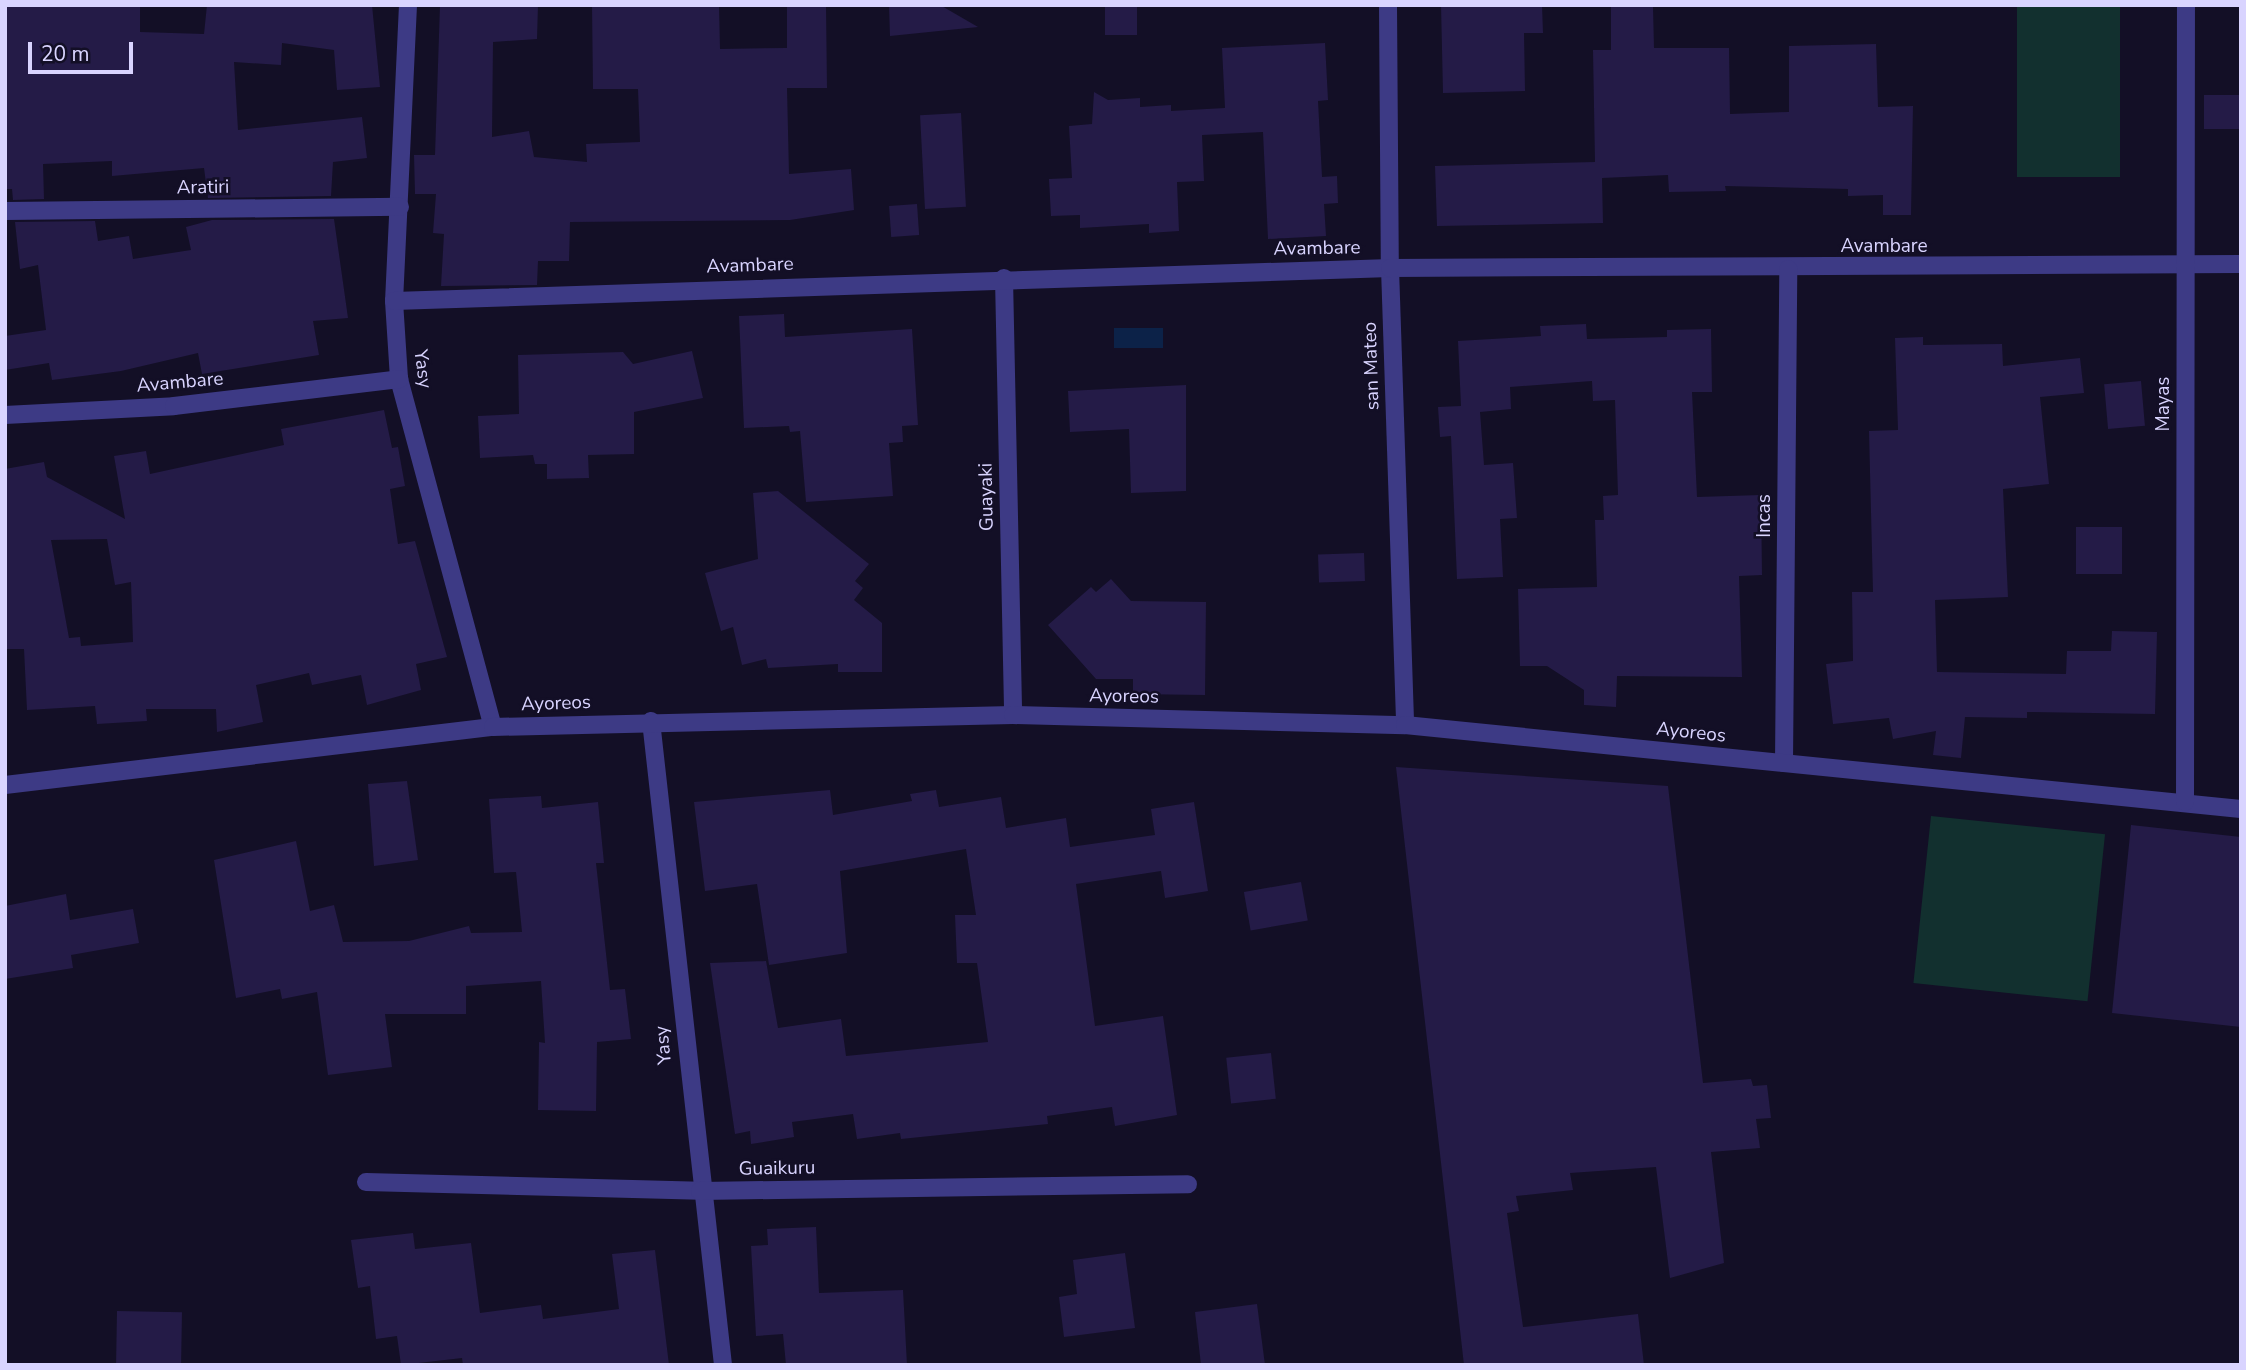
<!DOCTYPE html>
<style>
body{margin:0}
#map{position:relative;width:2246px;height:1370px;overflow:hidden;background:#130f26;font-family:"Nunito Sans",sans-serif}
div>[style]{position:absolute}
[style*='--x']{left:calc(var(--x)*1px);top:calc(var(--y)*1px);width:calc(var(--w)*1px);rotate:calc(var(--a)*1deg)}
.green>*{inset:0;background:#12302f;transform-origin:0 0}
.water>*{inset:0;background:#0c2248;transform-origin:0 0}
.building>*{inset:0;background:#241b47;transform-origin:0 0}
.minor>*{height:18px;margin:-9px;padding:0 9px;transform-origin:9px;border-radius:9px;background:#3d3a85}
span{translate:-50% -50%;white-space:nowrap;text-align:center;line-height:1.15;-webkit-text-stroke:5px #130f26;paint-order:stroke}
.street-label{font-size:19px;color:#d9d4ff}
.frame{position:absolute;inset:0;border:7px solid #d9d4ff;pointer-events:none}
.scale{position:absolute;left:28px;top:42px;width:105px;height:32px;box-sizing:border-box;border:4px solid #d9d4ff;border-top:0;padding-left:9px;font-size:21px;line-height:24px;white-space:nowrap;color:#d9d4ff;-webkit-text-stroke:5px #130f26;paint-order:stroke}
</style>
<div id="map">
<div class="green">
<div style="left:2017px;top:5px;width:103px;height:172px"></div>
<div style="left:1931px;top:816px;width:175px;height:168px;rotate:6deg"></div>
</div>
<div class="water">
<div style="left:1163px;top:328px;width:20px;height:49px;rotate:90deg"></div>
</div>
<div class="building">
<div style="clip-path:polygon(5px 5px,140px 5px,140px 32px,204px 34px,207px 5px,372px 5px,380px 87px,337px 90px,334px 50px,282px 43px,281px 65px,234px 62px,238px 130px,362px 117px,367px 158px,333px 162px,331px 196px,208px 198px,204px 168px,112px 176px,112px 161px,43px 164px,44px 199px,13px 200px,12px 189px,5px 189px)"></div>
<div style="clip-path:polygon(440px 5px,538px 5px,537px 39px,493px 42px,492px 137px,529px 131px,534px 157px,587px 162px,586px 144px,640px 142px,638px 89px,593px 89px,592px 5px,719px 5px,720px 49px,787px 48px,787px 5px,826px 5px,827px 88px,787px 88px,789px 174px,851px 169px,854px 210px,790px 220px,570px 222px,569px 261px,538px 261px,537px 285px,441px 286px,444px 234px,433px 233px,436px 194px,415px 194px,414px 155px,435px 155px)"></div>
<div style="clip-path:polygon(889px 5px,940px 5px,978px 27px,890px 36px)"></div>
<div style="left:1105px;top:5px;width:32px;height:30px"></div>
<div style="clip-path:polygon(1441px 5px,1542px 5px,1543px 33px,1524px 33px,1525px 91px,1443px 93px)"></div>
<div style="clip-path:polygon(1611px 7px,1653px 7px,1654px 48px,1729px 48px,1730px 114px,1789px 112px,1789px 46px,1876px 44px,1878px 107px,1913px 106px,1911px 215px,1883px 215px,1883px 195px,1848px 196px,1848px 189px,1725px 186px,1726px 191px,1669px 192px,1668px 175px,1602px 178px,1603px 223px,1437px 226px,1435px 166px,1595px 162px,1593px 50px,1611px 50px)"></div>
<div style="clip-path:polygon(1325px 43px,1328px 100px,1318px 101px,1322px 177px,1337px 176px,1338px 203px,1324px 204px,1326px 236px,1268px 239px,1263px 132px,1202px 135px,1204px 181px,1177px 182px,1179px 231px,1149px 233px,1149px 224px,1080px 228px,1080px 215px,1051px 216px,1049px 179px,1072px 178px,1069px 126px,1092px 124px,1094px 92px,1108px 100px,1140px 98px,1140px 107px,1171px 105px,1171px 111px,1225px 108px,1222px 48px)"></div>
<div style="left:2241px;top:95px;width:34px;height:37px;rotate:90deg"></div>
<div style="left:961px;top:113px;width:94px;height:41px;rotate:87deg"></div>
<div style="left:917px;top:204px;width:31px;height:28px;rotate:86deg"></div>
<div style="clip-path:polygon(334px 219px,348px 318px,313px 321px,319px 355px,202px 374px,198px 353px,121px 371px,52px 380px,49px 363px,5px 370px,5px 336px,46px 330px,38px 265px,20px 269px,15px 222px,95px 221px,98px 241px,129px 236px,133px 259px,191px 250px,186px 227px,212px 220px)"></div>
<div style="clip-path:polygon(784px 314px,785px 337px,912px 329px,918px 425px,902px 426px,903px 442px,889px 443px,893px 496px,806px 502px,800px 431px,790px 432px,789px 426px,744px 428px,739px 316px)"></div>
<div style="clip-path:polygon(1586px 324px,1587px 339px,1667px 337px,1667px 330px,1711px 329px,1712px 392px,1692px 392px,1697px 497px,1761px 495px,1762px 575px,1739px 576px,1742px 677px,1617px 676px,1616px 707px,1584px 705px,1584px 690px,1547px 666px,1520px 666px,1518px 589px,1597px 587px,1595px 520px,1604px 520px,1603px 496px,1618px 495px,1615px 400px,1593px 401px,1592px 381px,1510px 387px,1511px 409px,1480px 412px,1484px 465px,1513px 463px,1517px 518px,1500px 519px,1503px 577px,1457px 579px,1451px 436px,1440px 437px,1438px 407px,1461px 406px,1458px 341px,1541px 336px,1540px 326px)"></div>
<div style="clip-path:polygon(1923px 337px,1923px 345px,2002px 344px,2003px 366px,2080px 358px,2084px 393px,2040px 397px,2049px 484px,2003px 489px,2008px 597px,1935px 600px,1937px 672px,2066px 674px,2067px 651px,2111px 651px,2112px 631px,2157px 632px,2155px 714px,2027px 712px,2027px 718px,1965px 717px,1961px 758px,1933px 755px,1936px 731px,1893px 739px,1889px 718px,1833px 724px,1826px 664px,1853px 661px,1852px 592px,1873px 592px,1869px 431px,1898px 430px,1895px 338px)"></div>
<div style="clip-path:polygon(692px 351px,703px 398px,634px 412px,634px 454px,588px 455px,589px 478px,547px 479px,547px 464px,535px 464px,533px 455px,480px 458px,478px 416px,519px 414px,518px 355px,623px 352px,633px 364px)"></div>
<div style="left:2141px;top:381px;width:45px;height:37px;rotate:85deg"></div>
<div style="clip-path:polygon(1186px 385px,1186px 491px,1131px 493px,1129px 429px,1070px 432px,1068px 391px)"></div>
<div style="clip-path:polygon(evenodd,384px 410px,392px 448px,398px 447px,405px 486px,390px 489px,398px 544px,415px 541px,447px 657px,416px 664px,421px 690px,367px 705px,361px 675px,312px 685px,309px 673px,256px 685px,263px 722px,217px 732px,216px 709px,146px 709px,147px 721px,97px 724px,95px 706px,27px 710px,24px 649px,6px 649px,5px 469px,44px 462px,47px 477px,125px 519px,114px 456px,146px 451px,150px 474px,284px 445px,281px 429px,384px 410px,107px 539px,115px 585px,131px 582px,133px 642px,81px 646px,80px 637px,69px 638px,51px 540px,107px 539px)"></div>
<div style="clip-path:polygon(778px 491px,869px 564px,855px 581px,863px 588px,854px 600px,882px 623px,882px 672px,838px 672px,838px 664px,768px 668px,766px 659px,742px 665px,733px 627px,721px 631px,705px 573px,758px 559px,753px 493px)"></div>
<div style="left:2076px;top:527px;width:46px;height:47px"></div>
<div style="left:1364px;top:553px;width:28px;height:46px;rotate:88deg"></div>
<div style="clip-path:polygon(1111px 579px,1131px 601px,1206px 602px,1205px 695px,1133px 694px,1133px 679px,1096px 679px,1048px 625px,1091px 587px,1096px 592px)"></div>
<div style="clip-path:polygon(1396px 767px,1668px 786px,1703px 1083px,1751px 1079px,1753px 1086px,1767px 1085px,1771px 1118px,1756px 1119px,1760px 1148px,1711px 1152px,1724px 1263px,1670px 1278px,1656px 1167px,1570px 1173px,1573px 1190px,1516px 1196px,1519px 1211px,1507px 1213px,1523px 1327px,1638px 1314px,1644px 1365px,1464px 1365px)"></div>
<div style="clip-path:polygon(407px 781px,418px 860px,374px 866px,368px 784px)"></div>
<div style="clip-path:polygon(830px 790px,833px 815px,912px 801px,910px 794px,936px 790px,939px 807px,1001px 797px,1006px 828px,1066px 818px,1070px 847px,1155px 835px,1151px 809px,1194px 802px,1208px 891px,1165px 898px,1161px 871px,1076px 884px,1095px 1026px,1163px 1016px,1177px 1115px,1115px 1126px,1112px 1107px,1047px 1116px,1048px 1124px,901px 1139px,900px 1133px,857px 1139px,853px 1114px,792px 1122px,794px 1137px,751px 1144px,750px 1131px,735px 1134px,710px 963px,766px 961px,778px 1028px,841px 1019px,846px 1056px,988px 1042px,977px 963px,957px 963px,955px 915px,976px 915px,966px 849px,840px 871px,847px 953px,769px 965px,757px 884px,705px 891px,694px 802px)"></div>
<div style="clip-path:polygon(541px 796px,542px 808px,598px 802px,604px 863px,596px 863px,610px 990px,625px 989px,631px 1039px,597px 1042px,596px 1111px,538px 1110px,539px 1042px,545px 1043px,541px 981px,466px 986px,466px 1014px,385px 1014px,392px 1067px,328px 1075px,317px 992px,282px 999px,280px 989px,236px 998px,214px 860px,296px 841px,310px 911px,334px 905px,343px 942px,409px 941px,469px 926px,471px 933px,522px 932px,516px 872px,494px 873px,489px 799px)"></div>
<div style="clip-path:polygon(2131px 825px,2241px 837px,2241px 1027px,2112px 1013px)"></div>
<div style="left:1301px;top:882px;width:39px;height:58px;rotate:80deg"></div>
<div style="clip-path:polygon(66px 894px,70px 920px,133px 909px,139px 943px,71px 955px,73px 968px,5px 979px,5px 906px)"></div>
<div style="left:1271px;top:1053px;width:46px;height:45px;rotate:84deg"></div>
<div style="clip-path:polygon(816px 1227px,819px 1293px,903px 1290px,907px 1365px,786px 1365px,783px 1334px,756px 1336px,751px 1246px,768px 1245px,767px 1229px)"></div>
<div style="clip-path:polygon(413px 1233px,415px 1249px,471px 1243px,480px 1313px,541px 1305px,543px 1319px,619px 1309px,612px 1254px,655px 1250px,669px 1365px,463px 1365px,462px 1358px,401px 1365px,397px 1336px,376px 1339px,370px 1286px,358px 1288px,351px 1240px)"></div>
<div style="clip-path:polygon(1125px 1253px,1135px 1328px,1064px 1337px,1059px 1297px,1077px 1294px,1073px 1260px)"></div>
<div style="clip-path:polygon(1257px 1304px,1265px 1365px,1201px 1365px,1195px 1312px)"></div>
<div style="left:117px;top:1311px;width:65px;height:54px;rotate:1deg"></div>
</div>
<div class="minor">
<div style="--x:408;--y:5;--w:296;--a:92.7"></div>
<div style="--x:394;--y:301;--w:78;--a:86.3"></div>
<div style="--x:399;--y:379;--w:360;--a:74.9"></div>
<div style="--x:1388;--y:5;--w:263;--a:89.6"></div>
<div style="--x:1390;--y:268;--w:457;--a:88.1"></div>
<div style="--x:5;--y:211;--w:395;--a:-0.6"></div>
<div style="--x:1004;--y:278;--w:437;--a:88.8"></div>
<div style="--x:394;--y:301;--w:997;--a:-1.9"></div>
<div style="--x:1390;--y:268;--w:851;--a:-0.27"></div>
<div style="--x:5;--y:415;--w:169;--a:-3"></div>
<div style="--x:174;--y:406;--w:227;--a:-6.8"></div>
<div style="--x:651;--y:721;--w:648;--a:83.62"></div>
<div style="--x:1784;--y:763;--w:494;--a:-89.5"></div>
<div style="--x:5;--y:785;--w:491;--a:-6.8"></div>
<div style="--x:493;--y:727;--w:520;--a:-1.32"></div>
<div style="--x:1013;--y:715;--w:392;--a:1.5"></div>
<div style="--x:1405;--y:725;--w:840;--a:5.74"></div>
<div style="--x:2185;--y:802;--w:797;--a:-89.93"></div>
<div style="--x:366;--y:1182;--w:334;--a:1.5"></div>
<div style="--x:700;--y:1191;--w:488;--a:-0.8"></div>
</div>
<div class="street-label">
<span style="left:203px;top:188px;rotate:-1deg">Aratiri</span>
<span style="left:1884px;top:247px">Avambare</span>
<span style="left:1317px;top:249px;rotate:-1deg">Avambare</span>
<span style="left:750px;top:266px;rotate:-2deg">Avambare</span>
<span style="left:1372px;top:366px;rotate:-92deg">san Mateo</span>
<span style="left:422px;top:369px;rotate:82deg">Yasy</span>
<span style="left:180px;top:383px;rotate:-5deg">Avambare</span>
<span style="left:2164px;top:404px;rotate:-90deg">Mayas</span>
<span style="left:987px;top:497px;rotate:-91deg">Guayaki</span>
<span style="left:1765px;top:516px;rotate:-90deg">Incas</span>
<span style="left:1124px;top:697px;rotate:1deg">Ayoreos</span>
<span style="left:556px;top:704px;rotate:-2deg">Ayoreos</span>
<span style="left:1691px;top:733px;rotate:6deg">Ayoreos</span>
<span style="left:664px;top:1045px;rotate:-96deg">Yasy</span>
<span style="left:777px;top:1169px;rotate:-1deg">Guaikuru</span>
</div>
<div class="frame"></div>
<div class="scale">20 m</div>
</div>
